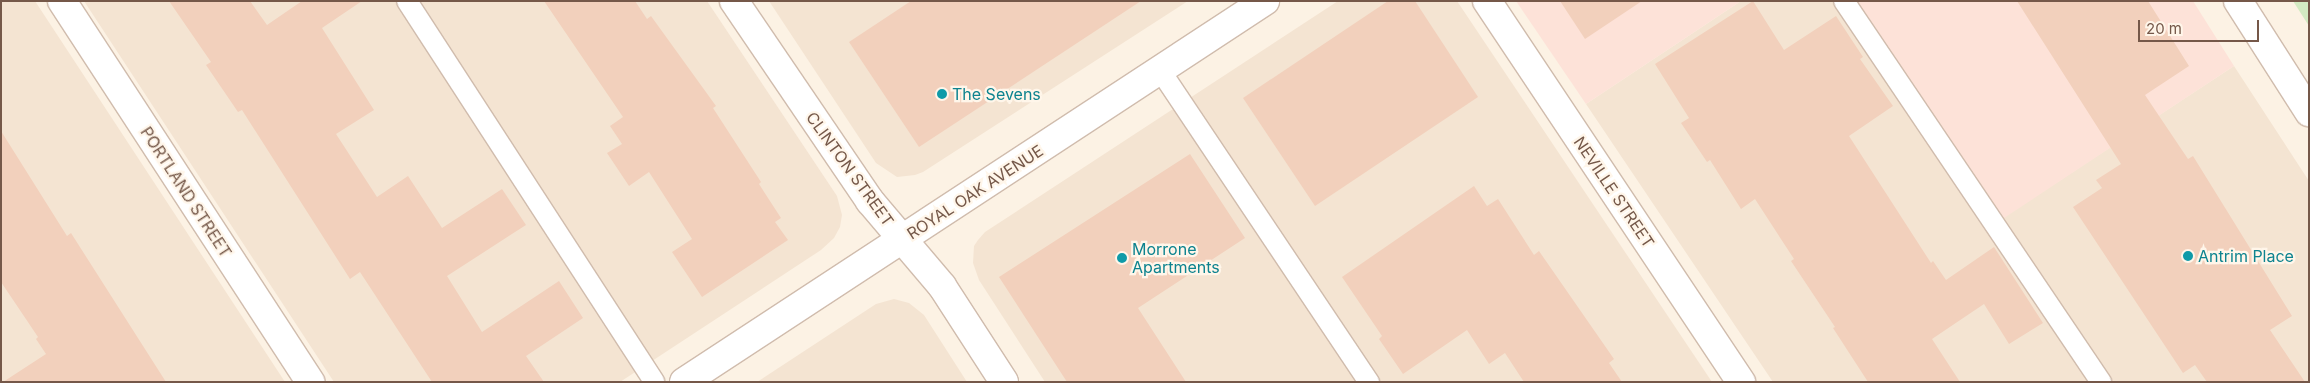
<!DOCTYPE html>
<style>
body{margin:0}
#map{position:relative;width:2310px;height:383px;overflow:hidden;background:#fcf2e4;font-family:Inter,sans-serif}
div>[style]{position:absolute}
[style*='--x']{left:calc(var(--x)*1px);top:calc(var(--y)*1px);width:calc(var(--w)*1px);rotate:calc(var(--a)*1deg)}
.residential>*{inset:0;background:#f4e4d2}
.commercial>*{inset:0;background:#fde2d8}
.green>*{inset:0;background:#d3eac2}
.building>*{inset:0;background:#f2d0bc}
.roads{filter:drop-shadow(1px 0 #d0bcad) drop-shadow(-1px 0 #d0bcad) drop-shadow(0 1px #d0bcad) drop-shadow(0 -1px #d0bcad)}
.service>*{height:20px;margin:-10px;padding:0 10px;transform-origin:10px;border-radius:10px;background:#fff}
.minor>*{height:28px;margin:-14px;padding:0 14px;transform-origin:14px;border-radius:14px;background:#fff}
.tertiary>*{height:28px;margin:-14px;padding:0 14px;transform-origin:14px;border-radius:14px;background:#fff}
.dots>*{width:14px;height:14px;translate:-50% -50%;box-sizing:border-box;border:2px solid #fff6ea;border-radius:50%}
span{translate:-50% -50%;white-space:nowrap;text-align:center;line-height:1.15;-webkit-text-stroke:4.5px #fff6ea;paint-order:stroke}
.culture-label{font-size:16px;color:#0d838f}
.left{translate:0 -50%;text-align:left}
.street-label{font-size:16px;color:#755849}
.frame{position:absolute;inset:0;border:2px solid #755849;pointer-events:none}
.scale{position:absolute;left:2138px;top:20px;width:121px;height:22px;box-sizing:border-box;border:2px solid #755849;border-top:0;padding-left:6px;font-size:15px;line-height:18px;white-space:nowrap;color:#755849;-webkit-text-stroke:4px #fff6ea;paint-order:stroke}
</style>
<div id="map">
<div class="residential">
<div style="clip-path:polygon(1px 1px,35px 1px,285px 382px,1px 382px)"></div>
<div style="clip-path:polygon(84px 1px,707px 1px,837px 196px,842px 215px,840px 227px,834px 238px,821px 250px,620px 382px,334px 382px)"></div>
<div style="clip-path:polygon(769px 1px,1188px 1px,923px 172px,915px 175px,897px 177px,876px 163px)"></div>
<div style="clip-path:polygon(1338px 1px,1457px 1px,1712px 382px,1045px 382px,979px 280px,973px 263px,974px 246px,978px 240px,985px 232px)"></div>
<div style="clip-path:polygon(1741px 1px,1844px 1px,1995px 223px,2234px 66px,2309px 181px,2309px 382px,1773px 382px,1586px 104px)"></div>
<div style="clip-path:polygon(894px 299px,909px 303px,924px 315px,967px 382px,757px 382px,876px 304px)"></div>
</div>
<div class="commercial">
<div style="clip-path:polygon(1516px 1px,1741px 1px,1586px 104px)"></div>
<div style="clip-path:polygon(1844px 1px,2193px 1px,2234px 66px,1995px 224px)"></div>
</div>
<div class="green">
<div style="clip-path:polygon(2293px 1px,2309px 1px,2309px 26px)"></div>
</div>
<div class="building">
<div style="clip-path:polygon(169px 1px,250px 1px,267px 25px,302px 1px,362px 1px,322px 28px,374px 110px,336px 134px,377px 197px,408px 176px,442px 228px,502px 189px,526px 225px,447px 276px,482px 332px,559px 281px,583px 318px,526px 356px,544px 382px,432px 382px,360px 272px,350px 279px,242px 110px,238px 112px,206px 65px,211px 62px)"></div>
<div style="clip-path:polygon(544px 1px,635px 1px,647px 19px,651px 16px,716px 106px,713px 108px,761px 182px,759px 184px,781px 218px,775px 222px,788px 240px,702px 297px,672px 252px,692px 239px,649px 172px,629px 186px,607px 153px,622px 144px,610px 126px,623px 117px)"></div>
<div style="clip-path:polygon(911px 1px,1141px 1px,919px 147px,849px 42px)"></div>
<div style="clip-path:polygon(1388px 1px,1415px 1px,1478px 97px,1315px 206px,1243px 98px)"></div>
<div style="clip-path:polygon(1560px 1px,1642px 1px,1585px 39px)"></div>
<div style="clip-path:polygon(1753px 1px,1784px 50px,1836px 16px,1863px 57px,1860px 59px,1893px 106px,1849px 136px,1931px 263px,1933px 261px,1946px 280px,1994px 247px,2043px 323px,2009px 344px,1984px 304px,1932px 339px,1960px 382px,1868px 382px,1833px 328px,1835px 327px,1791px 261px,1794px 259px,1755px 199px,1741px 209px,1710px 160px,1707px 162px,1681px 123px,1689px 118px,1655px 64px)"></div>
<div style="clip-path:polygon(2017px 1px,2148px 1px,2189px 66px,2145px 95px,2188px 159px,2193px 156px,2292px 316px,2270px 330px,2305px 382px,2207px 382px,2195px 365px,2183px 373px,2073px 207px,2102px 188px,2096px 180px,2121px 164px)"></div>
<div style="clip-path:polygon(1px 131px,67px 236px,71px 233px,166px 382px,3px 382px,46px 354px,36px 339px,38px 337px,1px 282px)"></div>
<div style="clip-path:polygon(1190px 154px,1245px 238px,1138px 308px,1186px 382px,1067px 382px,999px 277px)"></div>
<div style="clip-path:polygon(1474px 186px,1487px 206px,1498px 199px,1534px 255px,1539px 251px,1614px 359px,1609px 363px,1622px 382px,1524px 382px,1505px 353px,1489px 364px,1467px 330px,1403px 374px,1379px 339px,1382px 336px,1342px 277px)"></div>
</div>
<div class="roads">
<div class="service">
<div style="--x:407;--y:1;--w:454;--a:57"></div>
<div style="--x:1844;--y:1;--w:460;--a:56"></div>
<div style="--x:1160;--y:70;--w:376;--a:56.2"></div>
</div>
<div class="minor">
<div style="--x:62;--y:1;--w:455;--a:56.9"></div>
<div style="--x:734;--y:1;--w:242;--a:55.8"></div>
<div style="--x:870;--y:201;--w:111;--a:49.7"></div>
<div style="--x:942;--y:286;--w:114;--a:57.1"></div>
<div style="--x:1487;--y:1;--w:458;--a:56.3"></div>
</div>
<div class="tertiary">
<div style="--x:2238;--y:1;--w:132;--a:57.4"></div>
<div style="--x:684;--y:382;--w:695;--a:-33.26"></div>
</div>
</div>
<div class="dots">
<div style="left:942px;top:94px;background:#0f9aa8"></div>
<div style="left:2188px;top:256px;background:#0f9aa8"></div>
<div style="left:1122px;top:258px;background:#0f9aa8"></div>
</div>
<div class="culture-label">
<span class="left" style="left:952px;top:94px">The Sevens</span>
<span class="left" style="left:1132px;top:258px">Morrone<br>Apartments</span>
<span class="left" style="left:2198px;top:256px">Antrim Place</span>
</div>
<div class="street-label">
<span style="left:850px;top:169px;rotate:54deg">CLINTON STREET</span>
<span style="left:186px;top:192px;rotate:57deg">PORTLAND STREET</span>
<span style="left:975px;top:192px;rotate:-33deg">ROYAL OAK AVENUE</span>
<span style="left:1614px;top:192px;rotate:56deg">NEVILLE STREET</span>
</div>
<div class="frame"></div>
<div class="scale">20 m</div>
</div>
